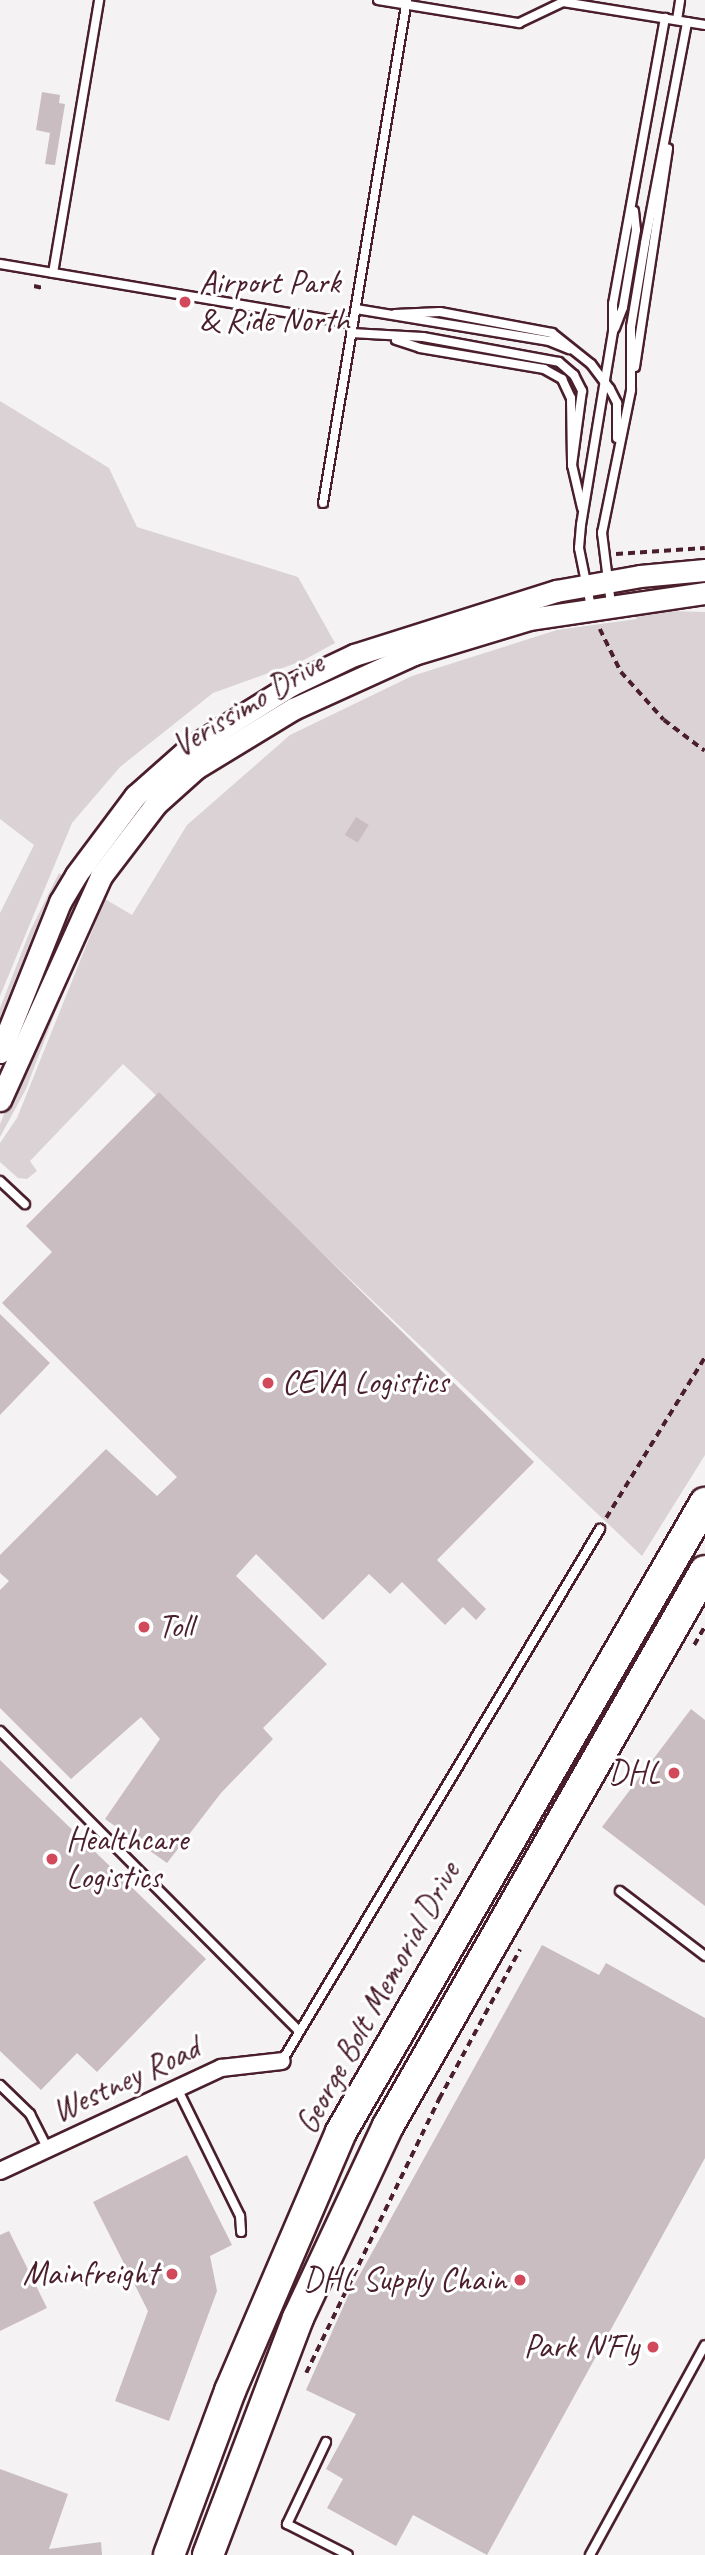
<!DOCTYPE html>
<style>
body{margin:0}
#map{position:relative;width:705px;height:2555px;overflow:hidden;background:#f4f2f2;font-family:Caveat,sans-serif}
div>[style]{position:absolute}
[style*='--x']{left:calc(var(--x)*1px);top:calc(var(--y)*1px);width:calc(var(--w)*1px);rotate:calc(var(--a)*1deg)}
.green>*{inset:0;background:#dbd2d5}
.building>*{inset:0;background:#cabdc1;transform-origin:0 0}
.path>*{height:3.5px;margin-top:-1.75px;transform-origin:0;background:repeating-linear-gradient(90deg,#4a1f2b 0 7px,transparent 0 12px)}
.roads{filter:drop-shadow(2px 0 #4a1f2b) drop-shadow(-2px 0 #4a1f2b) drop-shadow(0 2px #4a1f2b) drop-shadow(0 -2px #4a1f2b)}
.service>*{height:8px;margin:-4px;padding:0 4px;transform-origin:4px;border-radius:4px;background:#fff}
.minor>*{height:16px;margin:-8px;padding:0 8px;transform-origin:8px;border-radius:8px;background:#fff}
.tertiary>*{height:21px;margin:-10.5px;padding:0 10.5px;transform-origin:10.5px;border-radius:10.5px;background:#fff}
.motorway>*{height:30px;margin:-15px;padding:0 15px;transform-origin:15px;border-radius:15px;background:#fff}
.dots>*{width:19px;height:19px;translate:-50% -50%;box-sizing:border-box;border:4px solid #fff;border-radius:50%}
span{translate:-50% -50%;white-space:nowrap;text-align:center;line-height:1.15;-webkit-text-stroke:6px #fff;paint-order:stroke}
.poi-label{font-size:33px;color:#4a1f2b}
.left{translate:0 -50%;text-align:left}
.right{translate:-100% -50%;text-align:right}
.street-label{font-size:33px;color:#4a1f2b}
</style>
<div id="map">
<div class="green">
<div style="clip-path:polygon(0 401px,109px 468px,137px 527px,298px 577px,335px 643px,302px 661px,213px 693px,120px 767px,72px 823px,0 996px,0 913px,34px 845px,0 819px)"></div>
<div style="clip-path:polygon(633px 610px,705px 612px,705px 1455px,642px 1556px,123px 1064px,30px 1161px,37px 1171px,27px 1179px,18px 1178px,0 1162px,0 1143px,17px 1118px,105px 899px,132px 915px,187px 825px,290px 735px,412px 676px,557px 630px,637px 619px)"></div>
<div style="clip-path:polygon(59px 873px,63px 876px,0 1025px,0 1008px,30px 931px)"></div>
<div style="clip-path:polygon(54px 995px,61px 997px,26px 1089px,0 1137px,0 1124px)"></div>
</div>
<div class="building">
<div style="clip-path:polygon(42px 92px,60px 95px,59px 103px,65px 104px,55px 165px,45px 164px,50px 133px,36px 130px)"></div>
<div style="left:356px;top:817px;width:15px;height:21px;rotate:32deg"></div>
<div style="clip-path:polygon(159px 1092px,534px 1462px,437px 1560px,486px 1609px,476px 1620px,463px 1607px,445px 1625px,402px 1582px,390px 1594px,369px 1574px,323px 1620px,256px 1554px,236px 1576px,327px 1664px,263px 1728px,273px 1739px,221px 1793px,167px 1863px,105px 1819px,160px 1739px,141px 1717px,71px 1779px,0 1708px,0 1590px,9px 1581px,0 1573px,0 1555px,106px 1449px,157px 1496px,177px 1477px,2px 1303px,52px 1252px,26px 1226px)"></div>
<div style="clip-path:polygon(0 1314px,50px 1363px,0 1415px)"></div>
<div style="clip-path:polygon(691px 1709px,705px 1720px,705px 1906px,602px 1827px)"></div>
<div style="clip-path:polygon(0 1760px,206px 1959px,97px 2072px,77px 2053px,41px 2090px,0 2051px)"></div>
<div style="clip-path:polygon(542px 1945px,599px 1975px,606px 1963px,705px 2018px,705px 2158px,487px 2555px,413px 2515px,396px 2546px,327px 2508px,343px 2479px,326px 2469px,356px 2414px,306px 2390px,348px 2296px)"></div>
<div style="clip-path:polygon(187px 2155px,232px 2245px,210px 2256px,217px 2291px,169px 2421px,115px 2401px,148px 2311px,93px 2202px)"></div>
<div style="clip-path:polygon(9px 2231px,47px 2308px,0 2331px,0 2235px)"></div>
<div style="clip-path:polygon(0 2469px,68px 2494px,49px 2549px,101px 2542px,102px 2555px,0 2555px)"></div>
</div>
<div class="path">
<div style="--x:34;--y:286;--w:9;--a:13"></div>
<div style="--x:616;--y:554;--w:89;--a:-3.9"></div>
<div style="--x:600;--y:629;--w:48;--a:64"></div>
<div style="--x:621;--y:672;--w:64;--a:48.1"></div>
<div style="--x:664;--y:720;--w:51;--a:37.1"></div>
<div style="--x:606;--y:1518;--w:189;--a:-58.4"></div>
<div style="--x:694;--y:1645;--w:22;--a:-60"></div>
<div style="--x:306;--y:2373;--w:305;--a:-64.1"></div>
<div style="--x:439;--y:2099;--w:170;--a:-61.6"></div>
</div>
<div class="roads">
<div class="service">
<div style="--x:378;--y:0;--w:143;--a:9.3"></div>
<div style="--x:519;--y:23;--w:49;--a:-25.5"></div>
<div style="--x:563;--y:2;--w:144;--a:9.2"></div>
<div style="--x:677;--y:20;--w:20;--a:-81"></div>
<div style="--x:0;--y:264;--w:358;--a:9.6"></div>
<div style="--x:53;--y:273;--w:277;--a:-80.4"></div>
<div style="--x:356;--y:309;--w:196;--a:9.4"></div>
<div style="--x:549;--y:341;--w:22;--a:22"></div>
<div style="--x:395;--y:314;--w:45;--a:-2.5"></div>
<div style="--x:440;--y:312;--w:114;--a:10.6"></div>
<div style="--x:552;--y:333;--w:50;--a:38.5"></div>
<div style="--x:591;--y:364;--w:31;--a:53"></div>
<div style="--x:610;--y:389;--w:16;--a:63"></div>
<div style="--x:617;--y:403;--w:35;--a:90"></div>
<div style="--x:615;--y:328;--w:22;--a:-69"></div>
<div style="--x:623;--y:307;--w:78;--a:-80.4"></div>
<div style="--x:636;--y:230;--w:19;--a:-96"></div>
<div style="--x:351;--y:333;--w:72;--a:3.2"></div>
<div style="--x:423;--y:337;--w:138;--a:10.4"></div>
<div style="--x:559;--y:362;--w:20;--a:41"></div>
<div style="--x:574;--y:375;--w:18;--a:63"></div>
<div style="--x:582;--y:391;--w:75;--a:97.7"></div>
<div style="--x:396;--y:340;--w:25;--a:18"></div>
<div style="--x:420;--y:348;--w:126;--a:9.6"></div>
<div style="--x:544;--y:369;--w:21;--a:29"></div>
<div style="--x:562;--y:379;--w:21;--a:65"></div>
<div style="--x:571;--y:398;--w:67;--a:89.1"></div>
<div style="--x:572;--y:465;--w:44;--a:76.9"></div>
<div style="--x:635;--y:367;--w:221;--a:-81.4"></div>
<div style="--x:323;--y:503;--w:510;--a:-80.52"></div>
<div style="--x:611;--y:604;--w:72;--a:-97.2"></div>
<div style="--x:602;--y:533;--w:146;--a:-78.5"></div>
<div style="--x:631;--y:390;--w:63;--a:-90"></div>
<div style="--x:631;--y:327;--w:85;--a:-80.5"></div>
<div style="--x:645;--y:243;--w:225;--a:-79.2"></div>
<div style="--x:591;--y:607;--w:60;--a:-101.5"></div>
<div style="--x:579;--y:548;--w:23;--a:-85"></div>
<div style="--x:581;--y:525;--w:197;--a:-80.6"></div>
<div style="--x:613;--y:331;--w:27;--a:-90"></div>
<div style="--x:613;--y:304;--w:291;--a:-79.7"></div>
<div style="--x:0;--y:1181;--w:34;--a:43"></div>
<div style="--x:0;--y:1731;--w:424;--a:45.1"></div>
<div style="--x:620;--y:1891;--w:107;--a:37.4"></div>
<div style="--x:282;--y:2061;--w:620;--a:-59.13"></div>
<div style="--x:0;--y:2085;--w:42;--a:44"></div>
<div style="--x:30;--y:2114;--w:39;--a:63"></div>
<div style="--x:177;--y:2088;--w:143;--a:63.8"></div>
<div style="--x:240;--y:2216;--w:16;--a:86"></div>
<div style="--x:326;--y:2442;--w:91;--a:115.4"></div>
<div style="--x:287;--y:2524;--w:68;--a:26.9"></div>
<div style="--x:590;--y:2555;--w:239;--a:-61.3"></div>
</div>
<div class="minor">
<div style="--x:0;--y:2171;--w:244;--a:-25"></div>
<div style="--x:221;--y:2068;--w:61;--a:-6.5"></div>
</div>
<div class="tertiary">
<div style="--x:0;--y:1052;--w:162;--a:-68.2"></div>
<div style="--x:60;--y:902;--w:31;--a:-59"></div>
<div style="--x:76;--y:875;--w:99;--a:-53.2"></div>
<div style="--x:135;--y:796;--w:69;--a:-41.5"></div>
<div style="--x:187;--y:750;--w:123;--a:-32"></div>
<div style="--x:291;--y:685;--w:70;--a:-25.5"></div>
<div style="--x:354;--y:655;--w:212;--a:-17.6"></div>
<div style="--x:556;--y:591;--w:85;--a:-10.1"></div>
<div style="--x:640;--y:576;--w:65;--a:-5.3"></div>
<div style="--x:0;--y:1100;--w:246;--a:-65.7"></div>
<div style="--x:101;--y:876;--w:91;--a:-52.6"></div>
<div style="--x:156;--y:804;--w:54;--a:-42"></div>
<div style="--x:196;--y:768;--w:114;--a:-31.3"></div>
<div style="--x:293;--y:709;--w:133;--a:-24.4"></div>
<div style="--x:414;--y:654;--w:120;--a:-16.9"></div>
<div style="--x:529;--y:619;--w:178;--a:-8.4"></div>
</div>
<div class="motorway">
<div style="--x:169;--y:2555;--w:175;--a:-69.6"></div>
<div style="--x:230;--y:2391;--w:282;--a:-66.8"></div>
<div style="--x:341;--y:2132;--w:727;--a:-59.94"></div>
<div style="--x:208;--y:2555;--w:254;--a:-69.2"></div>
<div style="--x:298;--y:2318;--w:212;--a:-64.9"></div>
<div style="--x:388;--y:2126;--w:639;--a:-60.27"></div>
</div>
</div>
<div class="dots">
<div style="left:185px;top:302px;background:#d1495b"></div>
<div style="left:268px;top:1383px;background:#d1495b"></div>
<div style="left:144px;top:1627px;background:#d1495b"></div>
<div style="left:674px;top:1773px;background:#d1495b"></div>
<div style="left:52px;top:1859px;background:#d1495b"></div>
<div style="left:172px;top:2274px;background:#d1495b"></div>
<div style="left:520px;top:2280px;background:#d1495b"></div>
<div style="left:653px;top:2347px;background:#d1495b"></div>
</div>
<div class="poi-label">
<span class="left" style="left:199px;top:302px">Airport Park<br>&amp; Ride North</span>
<span class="left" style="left:282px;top:1383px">CEVA Logistics</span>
<span class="left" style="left:158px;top:1627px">Toll</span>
<span class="right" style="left:660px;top:1773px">DHL</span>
<span class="left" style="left:66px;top:1859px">Healthcare<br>Logistics</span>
<span class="right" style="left:158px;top:2274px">Mainfreight</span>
<span class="right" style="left:506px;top:2280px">DHL Supply Chain</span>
<span class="right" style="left:639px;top:2347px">Park N'Fly</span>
</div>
<div class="street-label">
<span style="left:248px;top:705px;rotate:-31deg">Verissimo Drive</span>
<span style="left:378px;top:1998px;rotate:-61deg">George Bolt Memorial Drive</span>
<span style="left:126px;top:2080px;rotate:-25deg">Westney Road</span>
</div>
</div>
